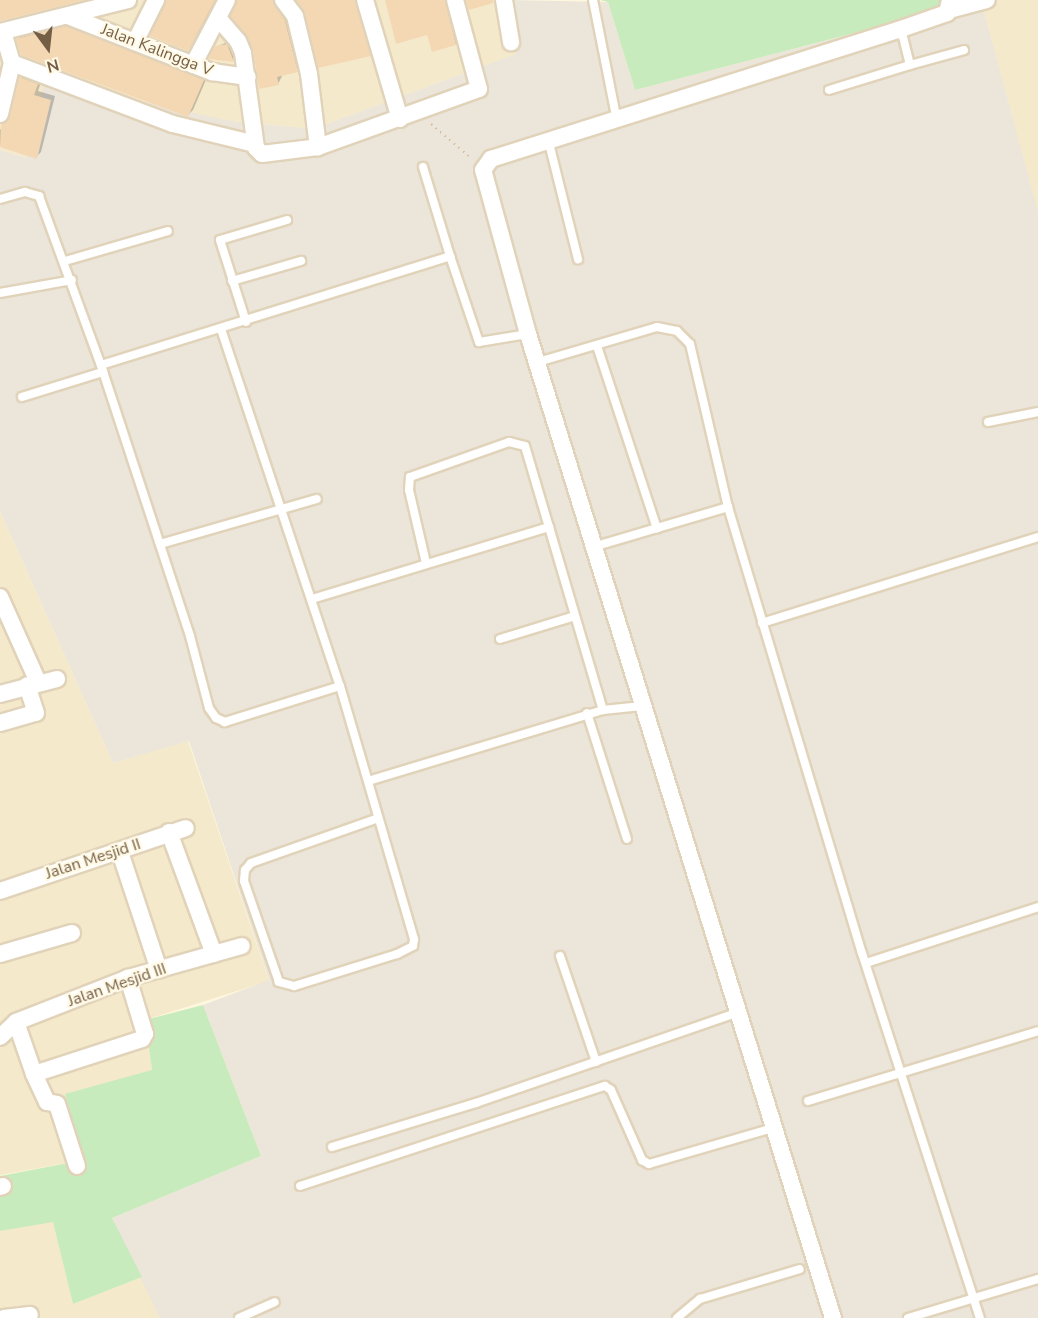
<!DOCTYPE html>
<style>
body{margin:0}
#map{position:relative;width:1038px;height:1318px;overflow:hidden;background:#fef7dd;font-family:"Nunito Sans",sans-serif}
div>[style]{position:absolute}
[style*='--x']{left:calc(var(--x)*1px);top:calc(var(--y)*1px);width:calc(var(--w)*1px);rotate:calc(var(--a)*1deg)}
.residential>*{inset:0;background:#f5e9cb}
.industrial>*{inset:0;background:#ebe5da}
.green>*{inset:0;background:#c7ebbc}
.shadow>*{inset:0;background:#0003}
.building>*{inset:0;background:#f4d8b3}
.path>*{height:2px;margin-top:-1px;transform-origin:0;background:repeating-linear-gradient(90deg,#d9bc97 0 1.5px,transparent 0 6px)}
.roads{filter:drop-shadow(2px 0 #e1d3b9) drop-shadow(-2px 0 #e1d3b9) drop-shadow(0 2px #e1d3b9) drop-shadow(0 -2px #e1d3b9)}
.lane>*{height:8px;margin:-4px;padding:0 4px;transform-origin:4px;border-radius:4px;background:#fff}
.street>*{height:16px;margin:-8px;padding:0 8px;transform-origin:8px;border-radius:8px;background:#fff}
span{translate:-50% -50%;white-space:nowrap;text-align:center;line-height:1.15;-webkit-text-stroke:4.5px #fff9e5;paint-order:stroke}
.street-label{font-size:16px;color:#745e45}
.north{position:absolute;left:18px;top:18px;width:60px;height:60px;-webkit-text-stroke:4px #fff9e5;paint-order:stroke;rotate:165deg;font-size:16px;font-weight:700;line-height:24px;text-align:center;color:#745e45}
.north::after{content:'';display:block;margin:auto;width:21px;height:27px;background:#745e45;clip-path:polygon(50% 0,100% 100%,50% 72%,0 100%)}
</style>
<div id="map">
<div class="residential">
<div style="clip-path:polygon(0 0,507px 0,517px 54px,313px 129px,231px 121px,26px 158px,0 150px)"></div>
<div style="clip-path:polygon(981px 0,1038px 0,1038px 212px,1037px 210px)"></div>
<div style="clip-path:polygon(0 511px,113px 763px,188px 741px,269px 981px,145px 1020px,152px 1070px,84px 1160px,0 1175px)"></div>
<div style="clip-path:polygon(53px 1221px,73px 1304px,142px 1277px,160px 1318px,0 1318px,0 1231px)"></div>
</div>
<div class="industrial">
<div style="clip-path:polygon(507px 0,608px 2px,635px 90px,981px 0,1038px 212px,1038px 1318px,160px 1318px,112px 1218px,261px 1156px,203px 1005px,269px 980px,189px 741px,113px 763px,0 511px,0 150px,26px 158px,45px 81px,231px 121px,313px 129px,516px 54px)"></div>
</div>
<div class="green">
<div style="clip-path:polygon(600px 0,981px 0,635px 90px,608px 2px)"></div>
<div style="clip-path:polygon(203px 1005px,261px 1156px,112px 1218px,142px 1277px,73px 1304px,53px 1222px,0 1231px,0 1176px,84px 1160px,65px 1094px,152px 1070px,145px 1020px)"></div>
</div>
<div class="shadow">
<div style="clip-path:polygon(167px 0,217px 0,188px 50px)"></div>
<div style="clip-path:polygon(239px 0,280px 0,290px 15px,302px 65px,283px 74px,278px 84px,254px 48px)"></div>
<div style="clip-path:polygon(298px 0,363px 0,375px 50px,370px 55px,305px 9px)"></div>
<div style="clip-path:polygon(388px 0,451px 0,461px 38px,455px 44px,428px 33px)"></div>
<div style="clip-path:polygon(72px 22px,208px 75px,193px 110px,188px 115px,18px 39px,23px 34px)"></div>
<div style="clip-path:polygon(232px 40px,238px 55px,233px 60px,216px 47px)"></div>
<div style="clip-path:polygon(26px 73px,42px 79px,38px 91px,55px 96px,41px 152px,36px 157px,0 146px,0 130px,11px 117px,21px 78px)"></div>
</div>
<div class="building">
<div style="clip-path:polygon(0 0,85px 0,0 21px)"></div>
<div style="clip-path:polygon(166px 0,215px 0,188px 51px,150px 36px)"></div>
<div style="clip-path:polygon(237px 0,273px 0,285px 21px,298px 72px,277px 77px,279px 85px,259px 89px,253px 49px,230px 16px)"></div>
<div style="clip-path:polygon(296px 0,355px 0,371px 56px,318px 68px,305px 14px)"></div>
<div style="clip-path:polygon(385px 0,445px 0,456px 45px,432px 52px,427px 35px,396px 44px)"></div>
<div style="clip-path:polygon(466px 0,493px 0,493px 3px,469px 10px)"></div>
<div style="clip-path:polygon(66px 26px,204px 80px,188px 117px,21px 55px,16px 39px)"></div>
<div style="clip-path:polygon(227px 44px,234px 62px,208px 59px,215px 46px)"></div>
<div style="clip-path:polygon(19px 77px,38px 84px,34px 95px,51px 100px,37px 159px,0 147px,1px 124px,10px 117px)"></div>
</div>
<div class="path">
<div style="--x:431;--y:124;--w:54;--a:40.5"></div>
</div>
<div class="roads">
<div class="lane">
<div style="--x:593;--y:0;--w:123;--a:78.8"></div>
<div style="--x:910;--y:65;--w:56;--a:-15.5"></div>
<div style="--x:829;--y:90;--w:85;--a:-17.2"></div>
<div style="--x:910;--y:65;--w:37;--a:-104"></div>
<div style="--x:549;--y:143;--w:120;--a:76"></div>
<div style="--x:423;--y:167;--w:93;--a:73.1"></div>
<div style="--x:0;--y:199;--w:26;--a:-16"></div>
<div style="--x:25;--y:192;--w:15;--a:16"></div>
<div style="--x:39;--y:196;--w:180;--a:69.9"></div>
<div style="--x:65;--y:261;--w:107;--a:-16.2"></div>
<div style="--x:232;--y:281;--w:72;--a:-16.2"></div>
<div style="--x:0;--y:293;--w:73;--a:-10.2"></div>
<div style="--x:246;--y:322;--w:86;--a:-107.6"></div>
<div style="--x:220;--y:240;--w:70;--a:-16.6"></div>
<div style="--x:221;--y:329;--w:376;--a:71.6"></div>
<div style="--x:340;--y:686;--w:121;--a:162.6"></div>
<div style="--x:225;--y:722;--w:10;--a:-156"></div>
<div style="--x:216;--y:718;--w:12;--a:-125"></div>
<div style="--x:209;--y:708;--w:74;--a:-104.8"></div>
<div style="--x:190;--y:636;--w:285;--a:-108.2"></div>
<div style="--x:101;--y:365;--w:366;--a:-17.3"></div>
<div style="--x:450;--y:256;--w:91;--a:71.4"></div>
<div style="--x:479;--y:342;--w:50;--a:-9.3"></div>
<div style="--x:597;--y:346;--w:192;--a:71.8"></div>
<div style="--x:538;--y:362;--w:124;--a:-16.4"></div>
<div style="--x:657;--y:327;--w:20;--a:11"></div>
<div style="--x:677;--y:331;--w:18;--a:45"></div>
<div style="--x:690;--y:344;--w:167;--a:76.9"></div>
<div style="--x:728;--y:507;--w:466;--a:73.3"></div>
<div style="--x:862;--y:953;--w:384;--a:72.1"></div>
<div style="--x:22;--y:397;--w:85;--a:-17.2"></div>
<div style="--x:988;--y:422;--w:51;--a:-11.3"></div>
<div style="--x:160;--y:544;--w:163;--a:-16"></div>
<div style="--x:593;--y:547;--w:141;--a:-16.5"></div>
<div style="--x:426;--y:563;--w:75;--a:-103.1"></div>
<div style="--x:409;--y:490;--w:13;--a:-86"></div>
<div style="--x:410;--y:477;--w:105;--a:-19.5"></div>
<div style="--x:509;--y:442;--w:16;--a:14"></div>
<div style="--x:525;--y:446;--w:84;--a:73.5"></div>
<div style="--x:312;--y:599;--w:248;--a:-16.9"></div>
<div style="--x:549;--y:527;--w:191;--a:73.6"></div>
<div style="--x:603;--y:710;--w:245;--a:163.2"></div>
<div style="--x:762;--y:623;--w:289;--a:-17.3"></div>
<div style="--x:500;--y:639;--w:78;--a:-17"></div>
<div style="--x:340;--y:686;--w:264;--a:73.7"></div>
<div style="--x:414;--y:939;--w:7;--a:98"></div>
<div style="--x:413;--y:946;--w:18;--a:153"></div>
<div style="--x:397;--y:954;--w:108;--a:162.7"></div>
<div style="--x:294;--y:986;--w:16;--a:-165"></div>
<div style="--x:279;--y:982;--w:107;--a:-109.1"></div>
<div style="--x:244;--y:881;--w:11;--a:-85"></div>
<div style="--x:245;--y:870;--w:9;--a:-49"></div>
<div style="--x:251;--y:863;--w:133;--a:-19.4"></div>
<div style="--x:603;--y:710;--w:39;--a:-6"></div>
<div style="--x:587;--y:713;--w:132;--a:72.4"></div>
<div style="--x:560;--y:956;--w:112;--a:71.2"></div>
<div style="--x:866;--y:963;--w:181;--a:-18"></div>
<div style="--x:808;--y:1101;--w:240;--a:-16.9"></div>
<div style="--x:332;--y:1147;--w:151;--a:-17"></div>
<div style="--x:476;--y:1103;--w:275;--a:-19.1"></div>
<div style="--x:300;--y:1186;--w:321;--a:-18.2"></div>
<div style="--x:605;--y:1086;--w:7;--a:34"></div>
<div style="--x:611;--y:1090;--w:77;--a:66.1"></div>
<div style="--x:642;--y:1160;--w:8;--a:30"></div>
<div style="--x:649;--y:1164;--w:129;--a:-16.2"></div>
<div style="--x:239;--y:1318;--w:39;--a:-24"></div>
<div style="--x:677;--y:1318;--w:30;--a:-40"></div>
<div style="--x:700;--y:1299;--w:104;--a:-16.7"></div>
<div style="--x:908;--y:1318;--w:136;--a:-16.7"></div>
</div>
<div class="street">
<div style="--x:283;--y:0;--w:20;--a:53"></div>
<div style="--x:295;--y:16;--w:60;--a:76.4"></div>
<div style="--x:309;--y:74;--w:74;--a:83"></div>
<div style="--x:365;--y:0;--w:124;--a:73.6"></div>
<div style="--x:504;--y:0;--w:43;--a:80.5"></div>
<div style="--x:949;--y:10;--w:39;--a:-15"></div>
<div style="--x:68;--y:16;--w:155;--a:21.3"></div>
<div style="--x:212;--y:72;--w:36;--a:8"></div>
<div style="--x:218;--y:18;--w:30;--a:49"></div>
<div style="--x:238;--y:41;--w:13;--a:67"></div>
<div style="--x:243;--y:53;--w:96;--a:82.2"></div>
<div style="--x:256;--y:148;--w:8;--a:45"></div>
<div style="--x:262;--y:154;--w:56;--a:-7.1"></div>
<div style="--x:318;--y:147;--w:171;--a:-19.8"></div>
<div style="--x:479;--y:89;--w:92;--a:-105.1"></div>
<div style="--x:0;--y:32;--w:132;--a:-14"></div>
<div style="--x:135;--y:42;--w:47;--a:-63.4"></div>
<div style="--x:12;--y:63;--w:172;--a:20.8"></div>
<div style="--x:173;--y:124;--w:84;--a:13.7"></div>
<div style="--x:193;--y:65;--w:73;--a:-62.4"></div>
<div style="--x:0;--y:114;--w:52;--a:-76.8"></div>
<div style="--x:12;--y:63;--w:32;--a:-106"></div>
<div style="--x:0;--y:597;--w:93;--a:65.9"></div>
<div style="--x:0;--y:694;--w:59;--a:-14.7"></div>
<div style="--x:0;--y:723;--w:37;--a:-16"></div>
<div style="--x:36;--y:713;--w:29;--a:-108"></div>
<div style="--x:169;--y:832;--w:130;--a:69.8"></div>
<div style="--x:120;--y:852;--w:124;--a:71.7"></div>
<div style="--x:0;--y:891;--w:196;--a:-18.7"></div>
<div style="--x:0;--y:954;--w:75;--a:-16.3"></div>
<div style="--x:16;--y:1022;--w:55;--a:70.9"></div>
<div style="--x:34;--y:1074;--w:114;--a:-18"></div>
<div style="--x:142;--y:1039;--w:6;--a:-59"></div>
<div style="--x:145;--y:1034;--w:59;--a:-106.9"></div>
<div style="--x:0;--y:1037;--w:22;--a:-43"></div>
<div style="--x:16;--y:1022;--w:120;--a:-21.4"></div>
<div style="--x:128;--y:978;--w:118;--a:-15.7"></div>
<div style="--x:34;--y:1074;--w:31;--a:65"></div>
<div style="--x:47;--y:1102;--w:10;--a:11"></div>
<div style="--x:57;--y:1104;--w:65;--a:72.1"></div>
<div style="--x:0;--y:1187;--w:3;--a:-18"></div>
<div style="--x:4;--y:1318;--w:26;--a:-7"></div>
<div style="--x:833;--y:1318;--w:1030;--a:-107.22"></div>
<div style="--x:528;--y:334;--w:170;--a:-105.3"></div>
<div style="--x:483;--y:170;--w:14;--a:-54"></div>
<div style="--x:491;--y:159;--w:430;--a:-17.6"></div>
<div style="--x:901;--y:29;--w:49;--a:-19.2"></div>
<div style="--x:947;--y:13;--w:13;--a:-77"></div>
</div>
</div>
<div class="street-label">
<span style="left:157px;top:50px;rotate:21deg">Jalan Kalingga V</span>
<span style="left:93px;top:859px;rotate:-18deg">Jalan Mesjid II</span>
<span style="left:117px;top:985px;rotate:-19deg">Jalan Mesjid III</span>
</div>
<div class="north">N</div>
</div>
